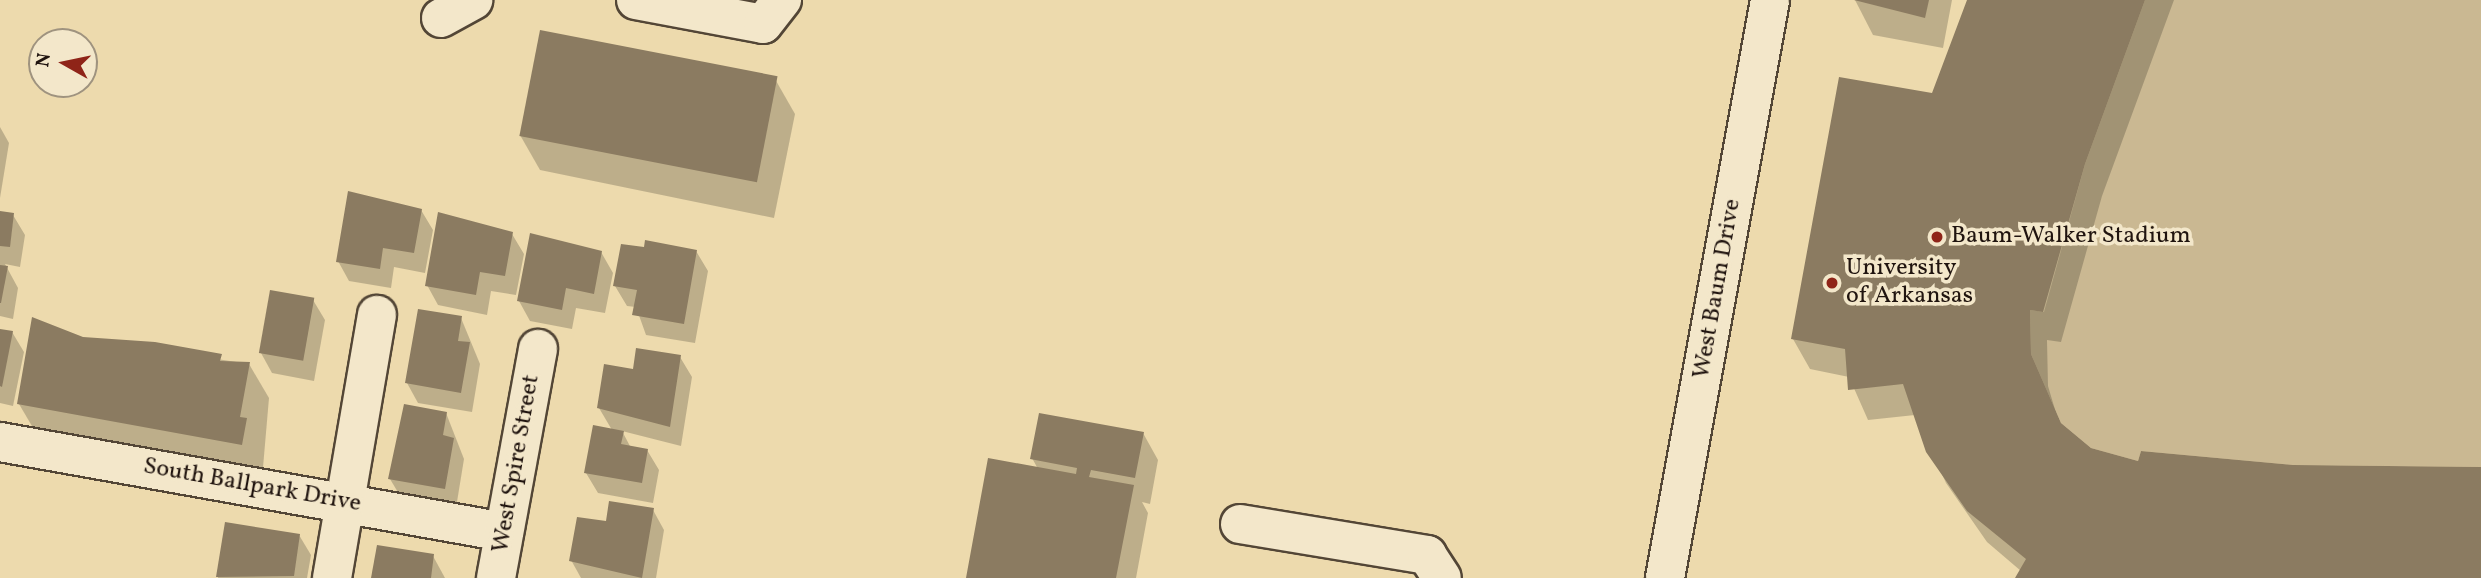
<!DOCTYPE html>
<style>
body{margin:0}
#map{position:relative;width:2481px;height:578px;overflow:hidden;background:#eddaad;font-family:Vollkorn,serif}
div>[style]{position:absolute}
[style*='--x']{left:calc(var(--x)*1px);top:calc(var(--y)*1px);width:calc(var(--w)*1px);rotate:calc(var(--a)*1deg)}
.green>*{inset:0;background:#cab892}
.shadow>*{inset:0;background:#0003}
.building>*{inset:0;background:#8b7b61;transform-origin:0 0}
.roads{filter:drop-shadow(2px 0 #534636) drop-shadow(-2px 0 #534636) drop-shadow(0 2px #534636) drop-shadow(0 -2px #534636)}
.minor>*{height:38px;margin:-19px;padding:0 19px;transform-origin:19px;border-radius:19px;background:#f3e7ca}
.dots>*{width:19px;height:19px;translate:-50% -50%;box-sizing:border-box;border:4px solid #f3e7ca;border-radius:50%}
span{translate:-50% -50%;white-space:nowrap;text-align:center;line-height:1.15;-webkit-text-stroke:7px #f3e7ca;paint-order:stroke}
.poi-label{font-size:24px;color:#20140f}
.left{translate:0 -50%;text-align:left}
.street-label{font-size:24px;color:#20140f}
.north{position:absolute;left:28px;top:28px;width:70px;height:70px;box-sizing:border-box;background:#f3e7ca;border:2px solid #9f937f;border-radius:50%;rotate:279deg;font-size:19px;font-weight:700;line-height:28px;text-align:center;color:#20140f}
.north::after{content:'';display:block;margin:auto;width:24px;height:32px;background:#8f2418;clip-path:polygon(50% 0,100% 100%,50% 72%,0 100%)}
</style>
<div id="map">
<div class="green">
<div style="clip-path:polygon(2145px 0,2481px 0,2481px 467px,2293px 465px,2141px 451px,2138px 461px,2091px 448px,2061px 423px,2031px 354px,2030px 310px,2044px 312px,2085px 164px)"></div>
</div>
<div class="shadow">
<div style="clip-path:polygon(1855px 0,1952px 0,1943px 48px,1873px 35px)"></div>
<div style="clip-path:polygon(1969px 0,2174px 0,2102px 196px,2061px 342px,2047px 340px,2048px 386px,2059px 423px,2090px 449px,2139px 463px,2481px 468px,2481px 578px,2017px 578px,2021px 571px,1987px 542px,1946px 483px,1915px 415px,1868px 420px,1849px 377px,1810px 369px,1793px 339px,1933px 95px)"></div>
<div style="clip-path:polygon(775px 79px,795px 114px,774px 218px,540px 170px,520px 135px)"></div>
<div style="clip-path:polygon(0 127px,9px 143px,0 198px)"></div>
<div style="clip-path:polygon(421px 210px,433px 230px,425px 273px,394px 267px,391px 288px,349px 281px,338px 261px)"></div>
<div style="clip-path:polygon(0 213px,13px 215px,25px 235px,20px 267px,5px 264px,18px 288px,13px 319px,0 316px)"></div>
<div style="clip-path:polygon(512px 234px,524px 254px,516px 295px,491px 291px,487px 315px,438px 305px,427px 285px)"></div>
<div style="clip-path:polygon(696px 251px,708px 271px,695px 343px,646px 335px,636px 307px,627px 306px,615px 286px)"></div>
<div style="clip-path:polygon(601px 252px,613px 273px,605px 313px,576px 308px,572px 329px,530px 321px,519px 301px)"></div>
<div style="clip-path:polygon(313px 300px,325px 320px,314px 381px,272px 373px,261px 353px)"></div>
<div style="clip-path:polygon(461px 318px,480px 364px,472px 412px,418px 403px,407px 383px)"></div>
<div style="clip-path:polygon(0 330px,12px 332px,24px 352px,13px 406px,0 403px)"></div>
<div style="clip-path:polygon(83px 338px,249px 364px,269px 398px,262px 479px,39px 438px,19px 404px)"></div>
<div style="clip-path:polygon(680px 357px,692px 377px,681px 446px,622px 431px,631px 448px,647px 450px,659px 470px,653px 503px,598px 493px,586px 473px,612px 430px,599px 408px,634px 371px)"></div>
<div style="clip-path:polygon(446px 413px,464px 459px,456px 508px,402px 499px,390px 479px)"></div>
<div style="clip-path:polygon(1143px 433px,1158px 460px,1150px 504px,1142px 502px,1148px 513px,1136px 578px,968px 578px,1038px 469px,1032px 458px)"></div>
<div style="clip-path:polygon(653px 510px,664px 530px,656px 578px,581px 578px,571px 560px,608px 523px)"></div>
<div style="clip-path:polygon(226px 524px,299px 535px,311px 555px,307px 578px,218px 578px)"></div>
<div style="clip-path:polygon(433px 556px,445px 578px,373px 578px)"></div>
</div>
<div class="building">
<div style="clip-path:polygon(1854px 0,1929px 0,1925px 18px)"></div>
<div style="clip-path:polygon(1967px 0,2145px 0,2085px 164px,2043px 312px,2030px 310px,2031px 354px,2061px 423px,2091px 448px,2138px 461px,2141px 451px,2293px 465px,2481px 467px,2481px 578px,2015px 578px,2026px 559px,1967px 511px,1926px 452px,1903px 384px,1848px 390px,1845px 349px,1791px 339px,1839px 77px,1932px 93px)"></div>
<div style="left:540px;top:30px;width:242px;height:108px;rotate:11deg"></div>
<div style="clip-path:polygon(348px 191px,422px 209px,414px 253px,383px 248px,380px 269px,336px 262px)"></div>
<div style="clip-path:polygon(0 211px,14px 213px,10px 247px,0 246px)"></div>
<div style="clip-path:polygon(438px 212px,513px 232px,505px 276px,480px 272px,476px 295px,425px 286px)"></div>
<div style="clip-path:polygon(530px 233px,602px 251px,594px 294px,566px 288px,562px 310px,517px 301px)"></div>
<div style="clip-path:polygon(645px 240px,697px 250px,684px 324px,632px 315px,637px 290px,613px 286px,621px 244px,644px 247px)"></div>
<div style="clip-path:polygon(0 265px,8px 266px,1px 303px,0 303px)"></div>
<div style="left:270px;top:290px;width:45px;height:64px;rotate:10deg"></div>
<div style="clip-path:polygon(418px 309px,462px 316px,458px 341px,470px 342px,461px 393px,405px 383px)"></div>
<div style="clip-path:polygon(32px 317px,83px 337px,155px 342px,222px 354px,220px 361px,250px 362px,240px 417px,247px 418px,242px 445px,17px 404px)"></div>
<div style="clip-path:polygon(0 329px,13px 331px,2px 387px,0 386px)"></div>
<div style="clip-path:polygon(636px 348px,681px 355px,670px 427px,597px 408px,604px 364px,633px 369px)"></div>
<div style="clip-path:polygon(404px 404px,447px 412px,443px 435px,454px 438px,445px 489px,388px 479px)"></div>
<div style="clip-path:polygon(1039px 413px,1144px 432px,1135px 478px,1091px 470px,1089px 477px,1134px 485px,1116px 578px,966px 578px,988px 458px,1076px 474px,1077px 468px,1030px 459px)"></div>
<div style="clip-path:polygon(593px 425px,624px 431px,621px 444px,648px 449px,642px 483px,584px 473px)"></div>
<div style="clip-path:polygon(609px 501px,654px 508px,642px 578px,569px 561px,577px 517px,606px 521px)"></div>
<div style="clip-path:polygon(225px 522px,300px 534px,294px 576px,216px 577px)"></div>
<div style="clip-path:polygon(377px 545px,434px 554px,431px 578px,371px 578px)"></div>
</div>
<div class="roads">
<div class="minor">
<div style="--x:636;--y:0;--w:129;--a:10.7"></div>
<div style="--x:763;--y:24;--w:31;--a:-52"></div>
<div style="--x:441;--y:18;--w:37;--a:-29"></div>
<div style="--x:0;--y:442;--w:512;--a:10.12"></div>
<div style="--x:1240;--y:524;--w:190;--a:9.4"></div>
<div style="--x:1427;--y:555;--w:27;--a:57"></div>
<div style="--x:332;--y:578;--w:267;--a:-80.3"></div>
<div style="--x:496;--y:578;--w:233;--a:-79.6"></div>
<div style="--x:1665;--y:578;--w:587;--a:-79.7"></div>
</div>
</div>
<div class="dots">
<div style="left:1937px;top:237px;background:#8f2418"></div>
<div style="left:1832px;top:283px;background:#8f2418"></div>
</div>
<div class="poi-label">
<span class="left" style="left:1951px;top:237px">Baum-Walker Stadium</span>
<span class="left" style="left:1846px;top:283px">University<br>of Arkansas</span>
</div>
<div class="street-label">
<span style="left:1718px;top:289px;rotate:-80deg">West Baum Drive</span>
<span style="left:517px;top:464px;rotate:-80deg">West Spire Street</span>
<span style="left:252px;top:486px;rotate:10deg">South Ballpark Drive</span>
</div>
<div class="north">N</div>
</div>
